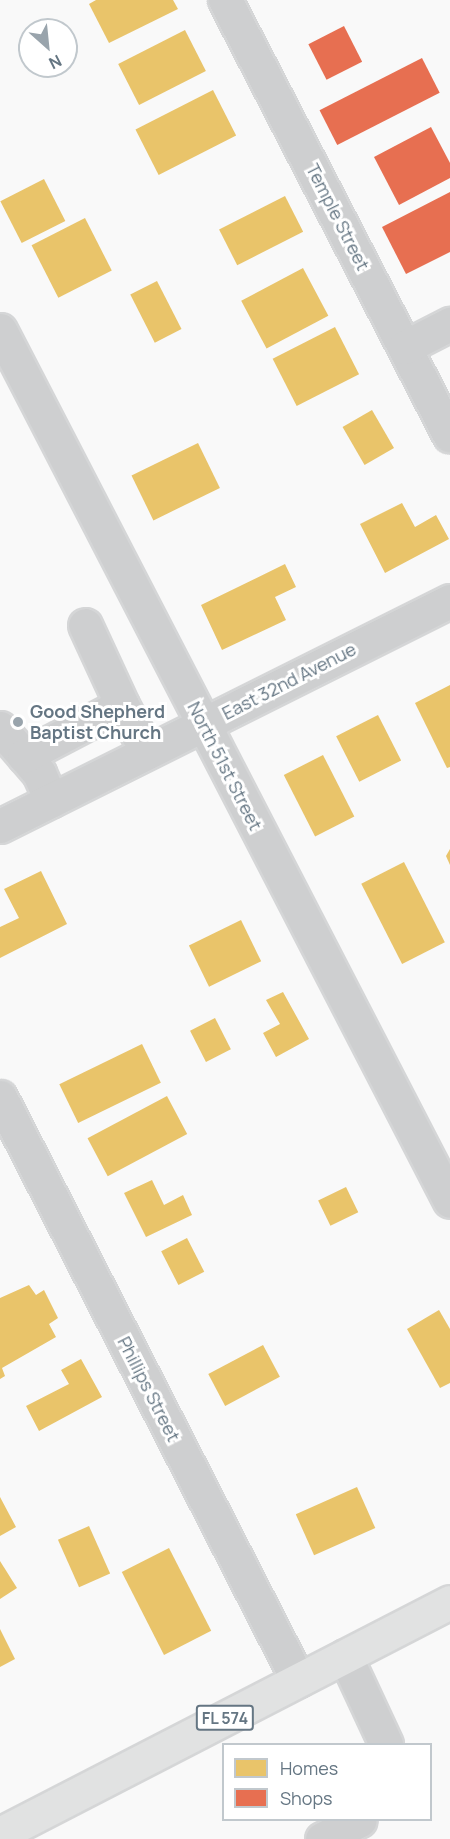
<!DOCTYPE html>
<style>
body{margin:0}
#map{position:relative;width:450px;height:1839px;overflow:hidden;background:#f9f9f9;font-family:Manrope,sans-serif}
div>[style]{position:absolute}
[style*='--x']{left:calc(var(--x)*1px);top:calc(var(--y)*1px);width:calc(var(--w)*1px);rotate:calc(var(--a)*1deg)}
.homes>*{inset:0;background:#e9c46a;transform-origin:0 0}
.shops>*{inset:0;background:#e76f51;transform-origin:0 0}
.roads{filter:drop-shadow(2px 0 #d5d6d7) drop-shadow(-2px 0 #d5d6d7) drop-shadow(0 2px #d5d6d7) drop-shadow(0 -2px #d5d6d7)}
.minor>*{height:33px;margin:-16.5px;padding:0 16.5px;transform-origin:16.5px;border-radius:16.5px;background:#cecfd0}
.major>*{height:33px;margin:-16.5px;padding:0 16.5px;transform-origin:16.5px;border-radius:16.5px;background:#e1e2e2}
.dots>*{width:16px;height:16px;translate:-50% -50%;box-sizing:border-box;border:3px solid #fff;border-radius:50%}
span{translate:-50% -50%;white-space:nowrap;text-align:center;line-height:1.15;-webkit-text-stroke:6px #fff;paint-order:stroke}
.shield-label span{padding:2px 4px;background:#fff;border:2px solid;border-radius:4px;-webkit-text-stroke-width:0}
.shield-label{font-size:16px;color:#657683;font-weight:700}
.street-label{font-size:18px;color:#657683}
.poi-label{font-size:18px;color:#657683;font-weight:700}
.left{translate:0 -50%;text-align:left}
.legend{position:absolute;left:222px;top:1743px;width:210px;height:78px;box-sizing:border-box;background:#fff;border:2px solid #c1c8cd;margin:0;padding:8px 10px;list-style:none;font-size:18px;color:#657683}
.legend li{display:flex;align-items:center;gap:12px;height:30px}
.legend b{width:30px;border:2px solid #c1c8cd}
.north{position:absolute;left:18px;top:18px;width:60px;height:60px;box-sizing:border-box;background:#fff;border:2px solid #c1c8cd;border-radius:50%;rotate:153deg;font-size:16px;font-weight:700;line-height:24px;text-align:center;color:#657683}
.north::after{content:'';display:block;margin:auto;width:21px;height:27px;background:#99a4ac;clip-path:polygon(50% 0,100% 100%,50% 72%,0 100%)}
</style>
<div id="map">
<div class="homes">
<div style="clip-path:polygon(96px 0,173px 0,178px 9px,109px 43px,89px 4px)"></div>
<div style="left:185px;top:30px;width:46px;height:75px;rotate:63deg"></div>
<div style="left:213px;top:90px;width:51px;height:87px;rotate:63deg"></div>
<div style="left:44px;top:179px;width:47px;height:49px;rotate:63deg"></div>
<div style="left:285px;top:196px;width:40px;height:74px;rotate:63deg"></div>
<div style="left:85px;top:218px;width:59px;height:60px;rotate:63deg"></div>
<div style="left:303px;top:268px;width:54px;height:70px;rotate:62deg"></div>
<div style="left:157px;top:281px;width:54px;height:30px;rotate:63deg"></div>
<div style="left:335px;top:327px;width:53px;height:70px;rotate:63deg"></div>
<div style="left:372px;top:410px;width:44px;height:34px;rotate:60deg"></div>
<div style="left:198px;top:443px;width:50px;height:74px;rotate:64deg"></div>
<div style="clip-path:polygon(402px 503px,415px 527px,436px 515px,449px 539px,385px 573px,360px 524px)"></div>
<div style="clip-path:polygon(285px 564px,296px 587px,275px 597px,286px 620px,222px 650px,201px 605px)"></div>
<div style="clip-path:polygon(450px 685px,450px 767px,447px 768px,415px 703px)"></div>
<div style="left:378px;top:715px;width:51px;height:47px;rotate:63deg"></div>
<div style="left:323px;top:755px;width:69px;height:44px;rotate:63deg"></div>
<div style="clip-path:polygon(450px 849px,450px 865px,446px 856px)"></div>
<div style="left:404px;top:862px;width:90px;height:48px;rotate:63deg"></div>
<div style="clip-path:polygon(41px 871px,67px 924px,0 958px,0 927px,19px 918px,4px 889px)"></div>
<div style="left:241px;top:920px;width:46px;height:58px;rotate:64deg"></div>
<div style="clip-path:polygon(283px 992px,309px 1039px,276px 1057px,263px 1033px,280px 1024px,266px 1000px)"></div>
<div style="left:215px;top:1018px;width:35px;height:28px;rotate:63deg"></div>
<div style="left:142px;top:1044px;width:43px;height:92px;rotate:64deg"></div>
<div style="left:167px;top:1096px;width:43px;height:90px;rotate:62deg"></div>
<div style="clip-path:polygon(152px 1180px,164px 1205px,183px 1195px,192px 1215px,146px 1237px,124px 1193px)"></div>
<div style="left:346px;top:1187px;width:28px;height:31px;rotate:64deg"></div>
<div style="left:187px;top:1238px;width:38px;height:29px;rotate:63deg"></div>
<div style="clip-path:polygon(29px 1285px,36px 1295px,44px 1290px,58px 1318px,49px 1324px,56px 1337px,2px 1368px,5px 1376px,0 1379px,0 1298px)"></div>
<div style="clip-path:polygon(439px 1310px,450px 1329px,450px 1383px,440px 1388px,407px 1329px)"></div>
<div style="left:263px;top:1345px;width:36px;height:62px;rotate:62deg"></div>
<div style="clip-path:polygon(81px 1359px,102px 1397px,39px 1431px,26px 1406px,69px 1384px,61px 1370px)"></div>
<div style="left:357px;top:1487px;width:45px;height:67px;rotate:66deg"></div>
<div style="clip-path:polygon(0 1497px,16px 1527px,0 1536px)"></div>
<div style="left:89px;top:1526px;width:52px;height:34px;rotate:66deg"></div>
<div style="left:169px;top:1548px;width:93px;height:53px;rotate:63deg"></div>
<div style="clip-path:polygon(0 1561px,17px 1588px,0 1599px)"></div>
<div style="clip-path:polygon(0 1629px,15px 1659px,0 1667px)"></div>
</div>
<div class="shops">
<div style="left:344px;top:26px;width:40px;height:40px;rotate:63deg"></div>
<div style="left:422px;top:58px;width:39px;height:115px;rotate:63deg"></div>
<div style="clip-path:polygon(431px 127px,450px 163px,450px 178px,399px 205px,374px 157px)"></div>
<div style="clip-path:polygon(450px 192px,450px 252px,406px 274px,382px 227px)"></div>
</div>
<div class="roads">
<div class="minor">
<div style="--x:225;--y:0;--w:490;--a:62.7"></div>
<div style="--x:0;--y:330;--w:980;--a:62.68"></div>
<div style="--x:405;--y:347;--w:51;--a:-27.1"></div>
<div style="--x:122;--y:705;--w:53;--a:62"></div>
<div style="--x:0;--y:728;--w:60;--a:49.1"></div>
<div style="--x:39;--y:773;--w:30;--a:66"></div>
<div style="--x:24;--y:756;--w:110;--a:-27.5"></div>
<div style="--x:122;--y:705;--w:88;--a:-114.8"></div>
<div style="--x:0;--y:826;--w:503;--a:-26.57"></div>
<div style="--x:0;--y:1097;--w:655;--a:62.93"></div>
<div style="--x:345;--y:1656;--w:97;--a:65"></div>
<div style="--x:322;--y:1839;--w:42;--a:-26.6"></div>
</div>
<div class="major">
<div style="--x:0;--y:1834;--w:506;--a:-27.27"></div>
</div>
</div>
<div class="dots">
<div style="left:18px;top:722px;background:#99a4ac"></div>
</div>
<div class="shield-label">
<span style="left:225px;top:1718px">FL 574</span>
</div>
<div class="street-label">
<span style="left:338px;top:217px;rotate:63deg">Temple Street</span>
<span style="left:289px;top:681px;rotate:-27deg">East 32nd Avenue</span>
<span style="left:225px;top:766px;rotate:63deg">North 51st Street</span>
<span style="left:149px;top:1389px;rotate:63deg">Phillips Street</span>
</div>
<div class="poi-label">
<span class="left" style="left:30px;top:722px">Good Shepherd<br>Baptist Church</span>
</div>
<ul class="legend">
<li><b style="height:16px;background:#e9c46a"></b>Homes</li>
<li><b style="height:16px;background:#e76f51"></b>Shops</li>
</ul>
<div class="north">N</div>
</div>
